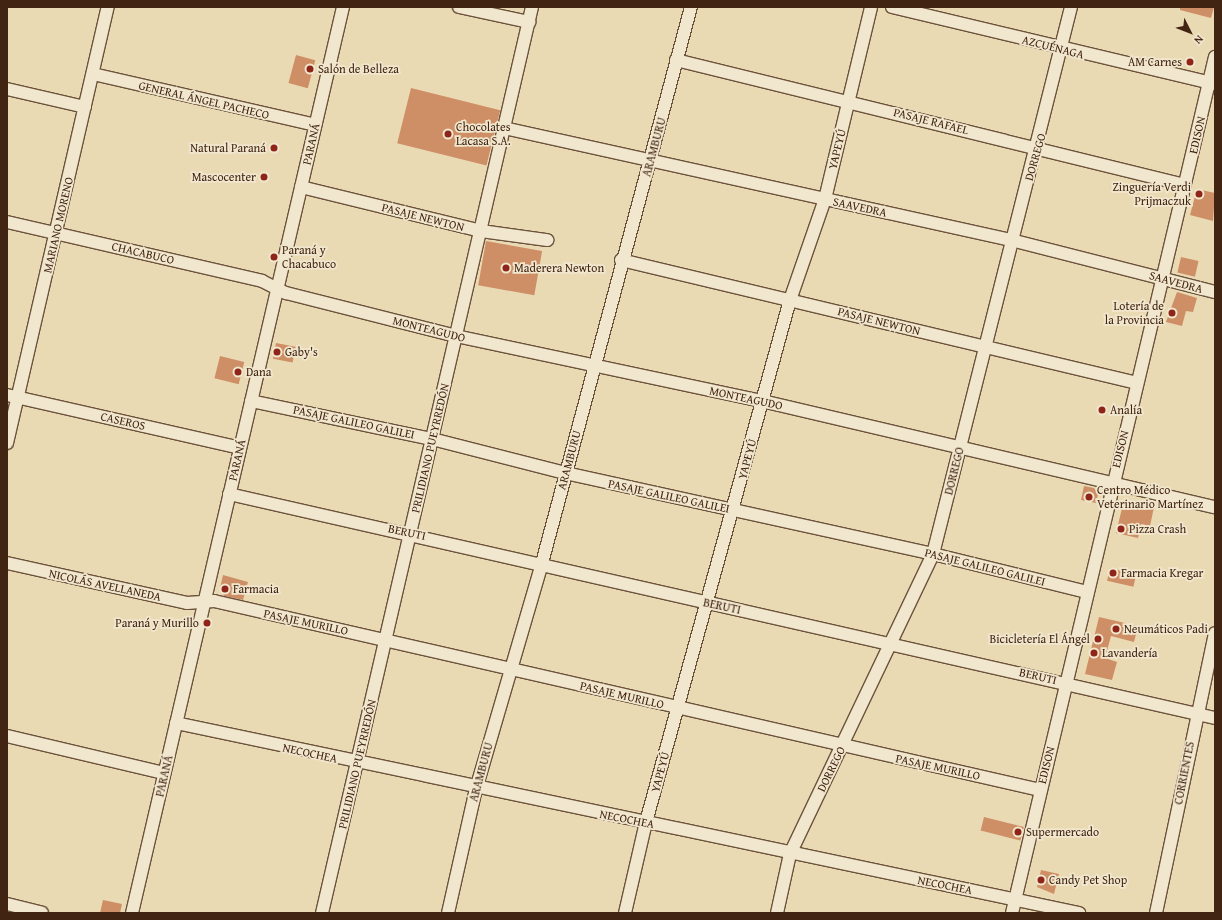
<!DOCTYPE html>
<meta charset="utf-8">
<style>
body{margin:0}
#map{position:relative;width:1222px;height:920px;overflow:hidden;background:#eadab4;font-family:"Gentium Book Plus",serif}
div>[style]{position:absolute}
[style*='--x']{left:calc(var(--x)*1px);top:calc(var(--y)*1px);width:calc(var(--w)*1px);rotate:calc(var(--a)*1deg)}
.building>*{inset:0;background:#ce8f66;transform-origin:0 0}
.roads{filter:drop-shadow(1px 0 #6c523b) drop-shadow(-1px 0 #6c523b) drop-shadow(0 1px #6c523b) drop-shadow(0 -1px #6c523b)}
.minor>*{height:12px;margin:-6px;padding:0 6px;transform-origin:6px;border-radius:6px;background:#f1e7ce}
.dots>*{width:11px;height:11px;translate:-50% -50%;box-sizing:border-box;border:2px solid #f1e7ce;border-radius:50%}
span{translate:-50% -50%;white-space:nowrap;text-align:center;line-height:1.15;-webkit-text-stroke:3.5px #f1e7ce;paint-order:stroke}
.street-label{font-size:12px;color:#422413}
.poi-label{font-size:12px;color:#422413}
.right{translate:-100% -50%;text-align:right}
.left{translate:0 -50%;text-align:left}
.frame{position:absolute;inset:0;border:8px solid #422413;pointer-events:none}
.north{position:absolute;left:1170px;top:12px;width:40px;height:40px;-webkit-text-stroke:3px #f1e7ce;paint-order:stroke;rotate:132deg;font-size:11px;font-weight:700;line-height:16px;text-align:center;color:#422413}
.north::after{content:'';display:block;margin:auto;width:14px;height:18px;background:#422413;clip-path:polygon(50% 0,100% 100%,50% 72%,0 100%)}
</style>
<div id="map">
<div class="building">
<div style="clip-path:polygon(1180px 7px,1214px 7px,1211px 18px,1180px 10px)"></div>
<div style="left:296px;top:55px;width:20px;height:29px;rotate:15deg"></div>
<div style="left:411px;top:88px;width:92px;height:57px;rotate:14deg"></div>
<div style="clip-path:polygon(1197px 189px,1215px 193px,1213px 221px,1190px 215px)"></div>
<div style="left:486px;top:241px;width:57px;height:45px;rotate:10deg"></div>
<div style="left:1181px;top:257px;width:18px;height:16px;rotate:13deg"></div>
<div style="clip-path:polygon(1177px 292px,1197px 298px,1193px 312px,1186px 311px,1182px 326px,1166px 322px)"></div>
<div style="left:276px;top:343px;width:20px;height:16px;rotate:11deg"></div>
<div style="left:220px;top:356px;width:25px;height:23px;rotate:14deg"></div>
<div style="clip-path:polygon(1084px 486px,1094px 488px,1098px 494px,1096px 503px,1081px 500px)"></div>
<div style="clip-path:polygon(1124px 500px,1154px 507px,1150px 526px,1141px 524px,1138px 538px,1116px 533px)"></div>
<div style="left:1110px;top:568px;width:27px;height:13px;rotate:13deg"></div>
<div style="clip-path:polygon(223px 575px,248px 582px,243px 600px,224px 596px,220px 588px)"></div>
<div style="clip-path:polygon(1099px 617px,1138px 626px,1134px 642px,1111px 636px,1105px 658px,1117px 662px,1112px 680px,1085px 674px)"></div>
<div style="left:984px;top:817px;width:41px;height:14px;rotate:14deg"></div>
<div style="clip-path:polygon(1041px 870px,1059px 874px,1054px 894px,1037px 887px)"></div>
<div style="clip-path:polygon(103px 900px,122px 904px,120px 913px,100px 913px)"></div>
</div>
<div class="roads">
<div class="minor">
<div style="--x:459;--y:7;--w:72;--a:12.1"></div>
<div style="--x:892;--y:7;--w:332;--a:13.4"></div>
<div style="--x:676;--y:60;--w:524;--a:13.8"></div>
<div style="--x:93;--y:74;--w:228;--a:12.9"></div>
<div style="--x:7;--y:89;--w:80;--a:13"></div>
<div style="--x:504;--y:128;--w:519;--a:12.46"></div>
<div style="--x:1011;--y:240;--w:211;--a:14.3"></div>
<div style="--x:301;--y:187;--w:185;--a:13.7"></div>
<div style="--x:481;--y:231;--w:67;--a:7.8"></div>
<div style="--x:7;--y:222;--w:262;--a:13"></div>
<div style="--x:262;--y:281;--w:27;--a:27"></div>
<div style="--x:286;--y:293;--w:175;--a:14.2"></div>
<div style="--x:456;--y:336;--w:313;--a:12"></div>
<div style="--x:762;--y:401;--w:465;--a:13.2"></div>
<div style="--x:621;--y:260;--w:530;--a:13.41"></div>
<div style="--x:7;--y:395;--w:239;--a:12.8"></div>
<div style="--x:251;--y:401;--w:185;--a:11.9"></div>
<div style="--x:432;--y:439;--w:137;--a:14.3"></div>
<div style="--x:565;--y:473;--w:377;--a:12.4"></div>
<div style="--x:933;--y:554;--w:159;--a:13.9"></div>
<div style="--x:7;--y:443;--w:448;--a:-77"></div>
<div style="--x:229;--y:494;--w:1011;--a:12.8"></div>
<div style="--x:7;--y:563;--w:184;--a:12.5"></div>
<div style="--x:187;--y:603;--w:27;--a:-4"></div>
<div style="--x:214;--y:601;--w:847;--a:12.89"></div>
<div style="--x:176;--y:723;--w:923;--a:11.88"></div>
<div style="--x:7;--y:736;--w:161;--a:13.3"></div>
<div style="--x:7;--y:904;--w:36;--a:14"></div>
<div style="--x:132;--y:913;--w:930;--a:-76.89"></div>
<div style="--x:322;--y:913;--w:930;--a:-76.95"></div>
<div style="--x:448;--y:913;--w:127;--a:-77.3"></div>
<div style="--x:476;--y:789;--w:235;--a:-73.7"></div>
<div style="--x:542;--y:563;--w:576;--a:-75"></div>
<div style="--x:625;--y:913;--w:93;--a:-77"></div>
<div style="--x:646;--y:822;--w:541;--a:-74.58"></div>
<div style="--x:790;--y:300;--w:107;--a:-70.9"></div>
<div style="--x:825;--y:199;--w:197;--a:-76.5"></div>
<div style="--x:777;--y:913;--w:60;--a:-77.6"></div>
<div style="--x:790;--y:854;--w:332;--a:-64.5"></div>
<div style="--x:933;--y:554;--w:564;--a:-75.84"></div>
<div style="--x:1012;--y:913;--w:880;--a:-76.66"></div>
<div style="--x:1156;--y:913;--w:286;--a:-78.1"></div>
</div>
</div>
<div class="dots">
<div style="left:1190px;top:62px;background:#8f2418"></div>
<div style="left:310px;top:69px;background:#8f2418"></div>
<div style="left:448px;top:134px;background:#8f2418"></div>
<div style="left:274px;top:148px;background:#8f2418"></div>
<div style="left:264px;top:177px;background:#8f2418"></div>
<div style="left:1199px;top:194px;background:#8f2418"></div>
<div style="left:274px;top:257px;background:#8f2418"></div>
<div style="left:506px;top:268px;background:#8f2418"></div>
<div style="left:1172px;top:313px;background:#8f2418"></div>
<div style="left:277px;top:352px;background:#8f2418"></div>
<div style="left:238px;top:372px;background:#8f2418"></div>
<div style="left:1102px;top:410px;background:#8f2418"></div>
<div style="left:1089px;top:497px;background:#8f2418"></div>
<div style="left:1121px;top:529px;background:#8f2418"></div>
<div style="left:1113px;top:573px;background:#8f2418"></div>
<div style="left:225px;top:589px;background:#8f2418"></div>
<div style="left:207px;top:623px;background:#8f2418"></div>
<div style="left:1116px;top:629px;background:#8f2418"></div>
<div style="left:1098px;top:639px;background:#8f2418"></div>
<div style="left:1094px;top:653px;background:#8f2418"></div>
<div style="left:1018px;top:832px;background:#8f2418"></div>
<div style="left:1041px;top:880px;background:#8f2418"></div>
</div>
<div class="street-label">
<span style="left:1053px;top:47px;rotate:14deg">AZCUÉNAGA</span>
<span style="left:204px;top:100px;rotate:13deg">GENERAL ÁNGEL PACHECO</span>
<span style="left:931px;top:121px;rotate:14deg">PASAJE RAFAEL</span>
<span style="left:1197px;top:135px;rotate:-77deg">EDISON</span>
<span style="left:311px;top:144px;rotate:-77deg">PARANÁ</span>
<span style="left:654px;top:147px;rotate:-75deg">ARAMBURU</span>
<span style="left:837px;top:149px;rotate:-76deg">YAPEYÚ</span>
<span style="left:1035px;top:157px;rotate:-74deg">DORREGO</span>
<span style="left:860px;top:207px;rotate:12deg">SAAVEDRA</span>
<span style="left:423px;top:217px;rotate:14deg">PASAJE NEWTON</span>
<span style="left:58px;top:225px;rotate:-77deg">MARIANO MORENO</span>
<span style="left:143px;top:253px;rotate:13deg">CHACABUCO</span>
<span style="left:1176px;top:282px;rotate:15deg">SAAVEDRA</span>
<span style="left:879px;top:321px;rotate:14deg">PASAJE NEWTON</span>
<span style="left:429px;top:329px;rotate:14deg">MONTEAGUDO</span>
<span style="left:746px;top:398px;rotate:12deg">MONTEAGUDO</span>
<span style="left:123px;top:421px;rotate:13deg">CASEROS</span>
<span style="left:354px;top:422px;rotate:12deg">PASAJE GALILEO GALILEI</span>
<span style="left:430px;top:448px;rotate:-77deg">PRILIDIANO PUEYRREDÓN</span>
<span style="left:1120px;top:449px;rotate:-76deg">EDISON</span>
<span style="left:747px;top:459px;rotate:-75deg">YAPEYÚ</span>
<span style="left:237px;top:460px;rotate:-77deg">PARANÁ</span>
<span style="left:569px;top:460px;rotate:-75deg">ARAMBURU</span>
<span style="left:954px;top:471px;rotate:-76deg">DORREGO</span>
<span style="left:669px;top:496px;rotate:12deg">PASAJE GALILEO GALILEI</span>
<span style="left:407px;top:532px;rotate:12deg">BERUTI</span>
<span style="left:985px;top:567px;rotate:14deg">PASAJE GALILEO GALILEI</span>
<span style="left:105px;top:585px;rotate:12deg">NICOLÁS AVELLANEDA</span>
<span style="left:722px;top:606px;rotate:12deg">BERUTI</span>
<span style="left:306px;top:622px;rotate:12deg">PASAJE MURILLO</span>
<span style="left:1038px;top:676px;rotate:13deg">BERUTI</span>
<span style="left:622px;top:695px;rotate:13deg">PASAJE MURILLO</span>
<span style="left:310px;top:753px;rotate:12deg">NECOCHEA</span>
<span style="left:357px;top:764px;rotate:-77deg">PRILIDIANO PUEYRREDÓN</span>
<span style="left:1046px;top:765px;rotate:-76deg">EDISON</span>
<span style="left:938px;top:767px;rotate:12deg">PASAJE MURILLO</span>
<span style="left:831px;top:769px;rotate:-64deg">DORREGO</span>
<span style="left:481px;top:772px;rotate:-75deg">ARAMBURU</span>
<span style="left:660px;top:772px;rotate:-75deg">YAPEYÚ</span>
<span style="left:1184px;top:773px;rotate:-79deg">CORRIENTES</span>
<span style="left:164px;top:776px;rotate:-77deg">PARANÁ</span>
<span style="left:627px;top:819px;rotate:11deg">NECOCHEA</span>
<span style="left:945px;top:885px;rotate:11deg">NECOCHEA</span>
</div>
<div class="poi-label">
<span class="right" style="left:1182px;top:62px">AM Carnes</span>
<span class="left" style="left:318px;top:69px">Salón de Belleza</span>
<span class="left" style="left:456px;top:134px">Chocolates<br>Lacasa S.A.</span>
<span class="right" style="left:266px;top:148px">Natural Paraná</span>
<span class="right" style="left:256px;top:177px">Mascocenter</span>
<span class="right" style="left:1191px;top:194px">Zinguería Verdi<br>Prijmaczuk</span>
<span class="left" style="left:282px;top:257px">Paraná y<br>Chacabuco</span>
<span class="left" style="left:514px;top:268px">Maderera Newton</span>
<span class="right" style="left:1164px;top:313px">Lotería de<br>la Provincia</span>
<span class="left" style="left:285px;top:352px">Gaby's</span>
<span class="left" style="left:246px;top:372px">Dana</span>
<span class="left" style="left:1110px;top:410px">Analía</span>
<span class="left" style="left:1097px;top:497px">Centro Médico<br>Veterinario Martínez</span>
<span class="left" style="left:1129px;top:529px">Pizza Crash</span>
<span class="left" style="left:1121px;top:573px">Farmacia Kregar</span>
<span class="left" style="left:233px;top:589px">Farmacia</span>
<span class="right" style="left:199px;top:623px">Paraná y Murillo</span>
<span class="left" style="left:1124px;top:629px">Neumáticos Padi</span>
<span class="right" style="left:1090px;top:639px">Bicicletería El Ángel</span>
<span class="left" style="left:1102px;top:653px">Lavandería</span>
<span class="left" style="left:1026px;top:832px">Supermercado</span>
<span class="left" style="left:1049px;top:880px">Candy Pet Shop</span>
</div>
<div class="frame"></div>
<div class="north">N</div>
</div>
